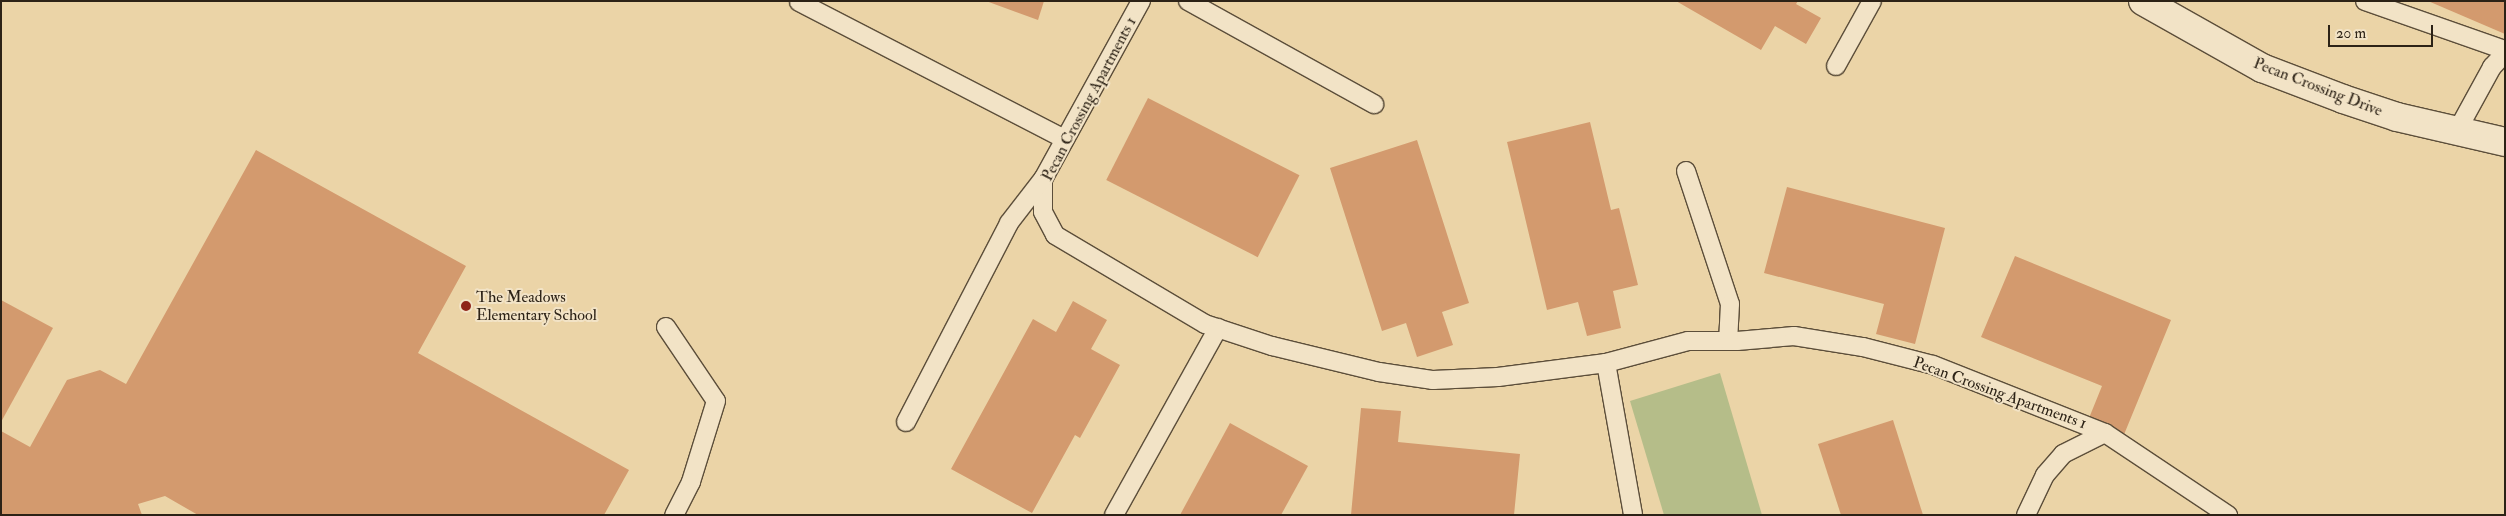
<!DOCTYPE html>
<style>
body{margin:0}
#map{position:relative;width:2506px;height:516px;overflow:hidden;background:#ebd4a7;font-family:"IM FELL Double Pica",serif}
div>[style]{position:absolute}
[style*='--x']{left:calc(var(--x)*1px);top:calc(var(--y)*1px);width:calc(var(--w)*1px);rotate:calc(var(--a)*1deg)}
.green>*{inset:0;background:#b5bd89}
.building>*{inset:0;background:#d39a6e;transform-origin:0 0}
.roads{filter:drop-shadow(1px 0 #5c4e3a) drop-shadow(-1px 0 #5c4e3a) drop-shadow(0 1px #5c4e3a) drop-shadow(0 -1px #5c4e3a)}
.lane>*{height:18px;margin:-9px;padding:0 9px;transform-origin:9px;border-radius:9px;background:#f2e3c6}
.street>*{height:28px;margin:-14px;padding:0 14px;transform-origin:14px;border-radius:14px;background:#f2e3c6}
.dots>*{width:14px;height:14px;translate:-50% -50%;box-sizing:border-box;border:2px solid #f2e3c6;border-radius:50%}
span{translate:-50% -50%;white-space:nowrap;text-align:center;line-height:1.15;-webkit-text-stroke:4px #f2e3c6;paint-order:stroke}
.street-label{font-size:16px;color:#2c2216}
.poi-label{font-size:16px;color:#2c2216}
.left{translate:0 -50%;text-align:left}
.frame{position:absolute;inset:0;border:2px solid #2c2216;pointer-events:none}
.scale{position:absolute;left:2328px;top:25px;width:105px;height:22px;box-sizing:border-box;border:2px solid #2c2216;border-top:0;padding-left:6px;font-size:15px;line-height:18px;white-space:nowrap;color:#2c2216;-webkit-text-stroke:4px #f2e3c6;paint-order:stroke}
</style>
<div id="map">
<div class="green">
<div style="clip-path:polygon(1720px 373px,1762px 515px,1664px 515px,1630px 401px)"></div>
</div>
<div class="building">
<div style="clip-path:polygon(986px 1px,1044px 1px,1038px 20px)"></div>
<div style="clip-path:polygon(1676px 1px,1798px 1px,1796px 4px,1821px 18px,1806px 44px,1775px 26px,1761px 50px)"></div>
<div style="clip-path:polygon(2428px 1px,2505px 1px,2505px 34px)"></div>
<div style="left:1148px;top:98px;width:170px;height:92px;rotate:27deg"></div>
<div style="clip-path:polygon(1590px 122px,1611px 210px,1619px 208px,1638px 285px,1613px 291px,1621px 328px,1587px 336px,1578px 302px,1547px 310px,1507px 142px)"></div>
<div style="clip-path:polygon(1417px 140px,1469px 303px,1442px 312px,1453px 345px,1417px 357px,1406px 323px,1382px 331px,1330px 168px)"></div>
<div style="clip-path:polygon(256px 150px,466px 266px,418px 353px,629px 470px,604px 515px,198px 515px,165px 496px,138px 504px,142px 515px,1px 515px,1px 431px,30px 447px,67px 380px,100px 370px,126px 384px)"></div>
<div style="clip-path:polygon(1787px 187px,1945px 228px,1915px 344px,1876px 334px,1884px 304px,1764px 273px)"></div>
<div style="clip-path:polygon(2015px 256px,2171px 320px,2123px 437px,2087px 423px,2102px 386px,1981px 337px)"></div>
<div style="clip-path:polygon(1px 300px,53px 328px,1px 422px)"></div>
<div style="clip-path:polygon(1073px 301px,1107px 320px,1091px 349px,1120px 365px,1080px 438px,1075px 435px,1032px 513px,951px 469px,1033px 319px,1056px 332px)"></div>
<div style="clip-path:polygon(1361px 408px,1401px 411px,1398px 442px,1520px 454px,1514px 515px,1351px 515px)"></div>
<div style="clip-path:polygon(1893px 420px,1923px 515px,1841px 515px,1818px 444px)"></div>
<div style="clip-path:polygon(1230px 423px,1308px 466px,1281px 515px,1180px 515px)"></div>
</div>
<div class="roads">
<div class="lane">
<div style="--x:1141;--y:1;--w:203;--a:118.8"></div>
<div style="--x:1043;--y:179;--w:33;--a:90"></div>
<div style="--x:1043;--y:212;--w:26;--a:62"></div>
<div style="--x:1055;--y:235;--w:174;--a:30.7"></div>
<div style="--x:1205;--y:324;--w:71;--a:18.2"></div>
<div style="--x:1272;--y:346;--w:110;--a:13.7"></div>
<div style="--x:1379;--y:372;--w:55;--a:8.4"></div>
<div style="--x:1433;--y:380;--w:65;--a:-2.6"></div>
<div style="--x:1498;--y:377;--w:109;--a:-7.4"></div>
<div style="--x:1606;--y:363;--w:85;--a:-15"></div>
<div style="--x:1688;--y:341;--w:49;--a:0"></div>
<div style="--x:1737;--y:341;--w:57;--a:-5"></div>
<div style="--x:1794;--y:336;--w:70;--a:9.1"></div>
<div style="--x:1863;--y:347;--w:72;--a:14.4"></div>
<div style="--x:1933;--y:365;--w:185;--a:21.6"></div>
<div style="--x:2105;--y:433;--w:148;--a:33.7"></div>
<div style="--x:1188;--y:1;--w:213;--a:29"></div>
<div style="--x:2365;--y:1;--w:148;--a:19.3"></div>
<div style="--x:799;--y:2;--w:299;--a:27.3"></div>
<div style="--x:1836;--y:66;--w:74;--a:-61"></div>
<div style="--x:2457;--y:131;--w:73;--a:-61.3"></div>
<div style="--x:2492;--y:67;--w:19;--a:-47"></div>
<div style="--x:1686;--y:171;--w:140;--a:71.7"></div>
<div style="--x:1730;--y:304;--w:37;--a:93"></div>
<div style="--x:666;--y:327;--w:89;--a:56"></div>
<div style="--x:716;--y:401;--w:85;--a:107.2"></div>
<div style="--x:691;--y:482;--w:37;--a:117"></div>
<div style="--x:1606;--y:363;--w:154;--a:79.9"></div>
<div style="--x:906;--y:422;--w:224;--a:-62.6"></div>
<div style="--x:1009;--y:223;--w:56;--a:-52.3"></div>
<div style="--x:1114;--y:515;--w:214;--a:-60.9"></div>
<div style="--x:2026;--y:515;--w:44;--a:-64.6"></div>
<div style="--x:2045;--y:475;--w:28;--a:-49"></div>
<div style="--x:2063;--y:454;--w:47;--a:-26.6"></div>
</div>
<div class="street">
<div style="--x:2143;--y:1;--w:137;--a:29.4"></div>
<div style="--x:2262;--y:68;--w:87;--a:20.9"></div>
<div style="--x:2343;--y:99;--w:57;--a:18.4"></div>
<div style="--x:2397;--y:117;--w:111;--a:13"></div>
</div>
</div>
<div class="dots">
<div style="left:466px;top:306px;background:#8f2418"></div>
</div>
<div class="street-label">
<span style="left:2318px;top:87px;rotate:21deg">Pecan Crossing Drive</span>
<span style="left:1089px;top:99px;rotate:-62deg">Pecan Crossing Apartments 1</span>
<span style="left:2000px;top:393px;rotate:20deg">Pecan Crossing Apartments 1</span>
</div>
<div class="poi-label">
<span class="left" style="left:476px;top:306px">The Meadows<br>Elementary School</span>
</div>
<div class="frame"></div>
<div class="scale">20 m</div>
</div>
